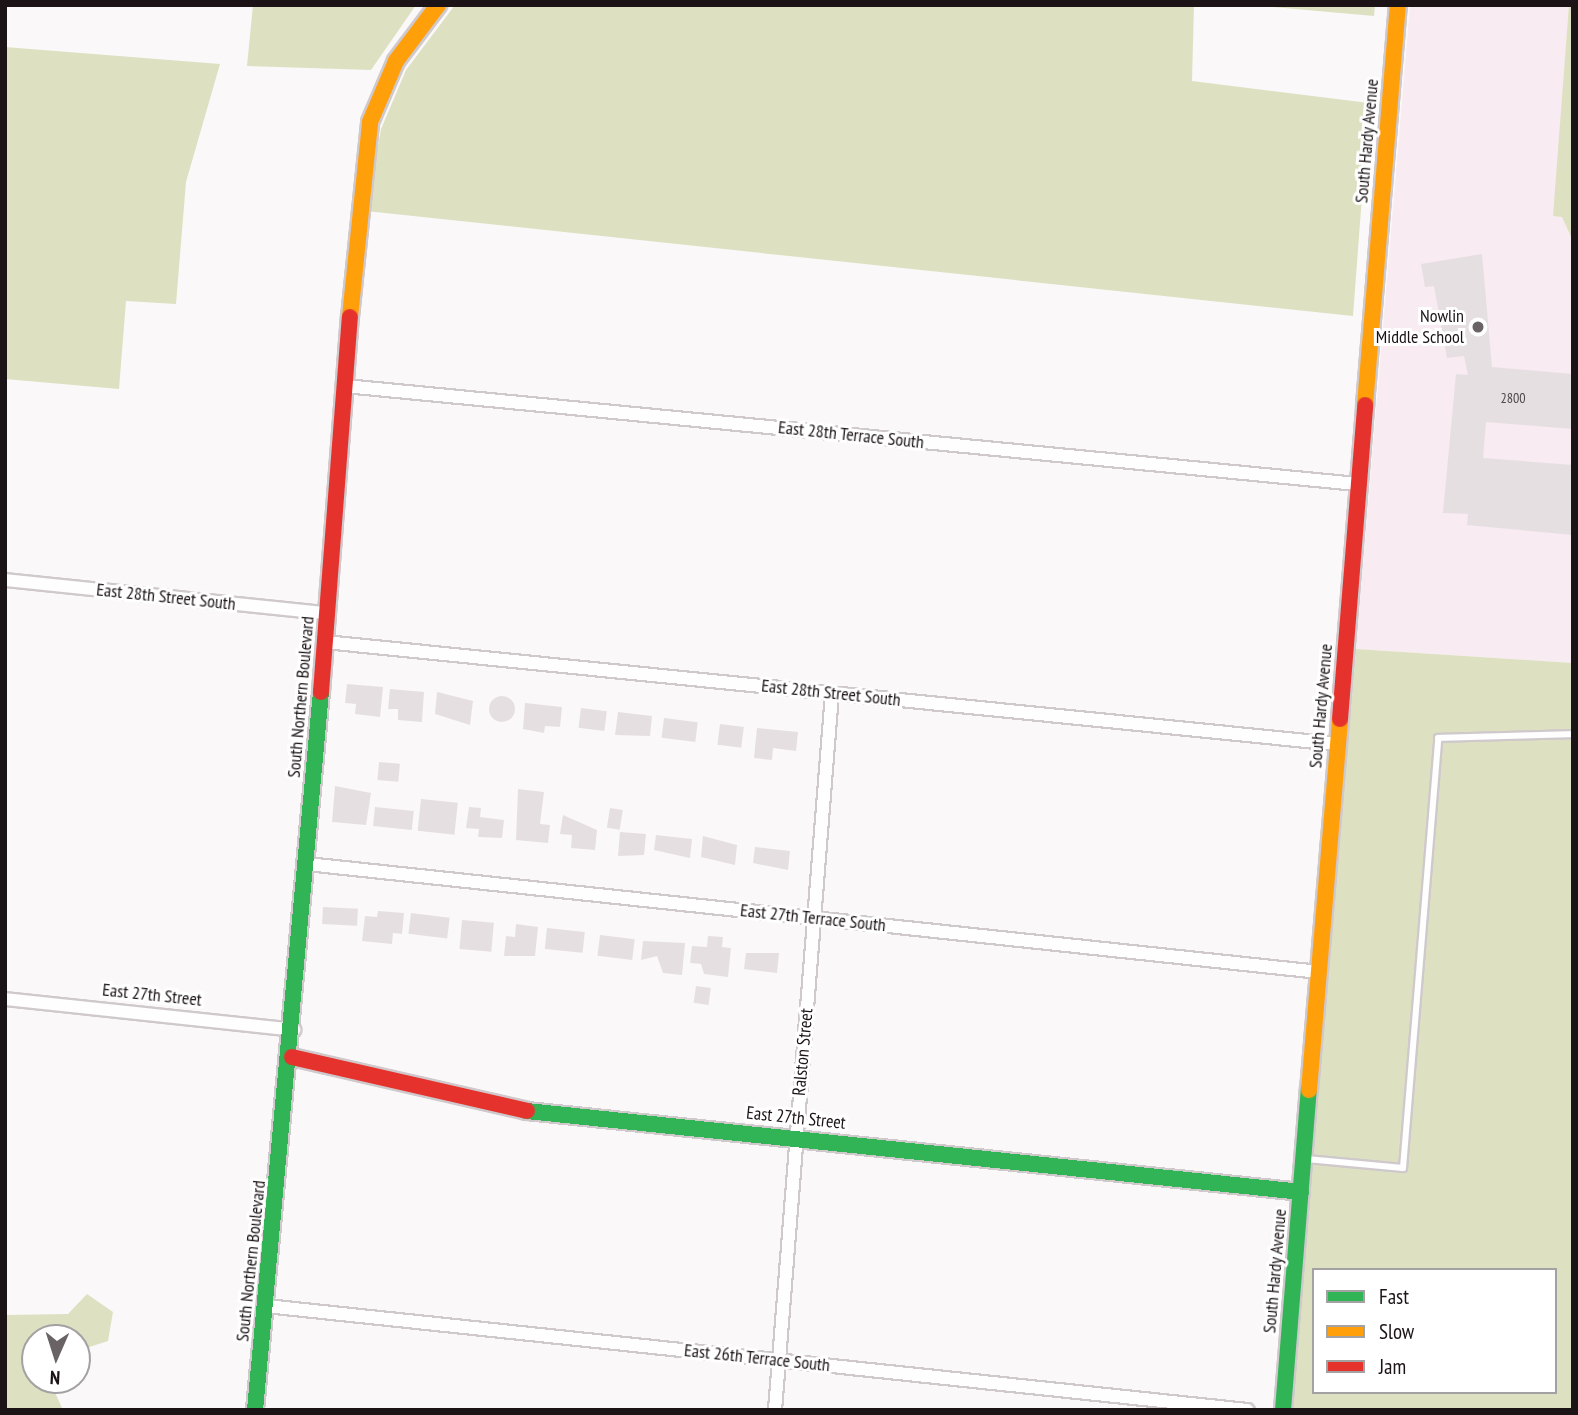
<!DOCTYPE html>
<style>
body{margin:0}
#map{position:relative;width:1578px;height:1415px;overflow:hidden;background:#fbf8f9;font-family:"PT Sans Narrow",sans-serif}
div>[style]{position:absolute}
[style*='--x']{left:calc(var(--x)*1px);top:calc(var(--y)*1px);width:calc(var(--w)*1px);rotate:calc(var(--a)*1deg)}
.built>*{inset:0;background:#f8ebf1}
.green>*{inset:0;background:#dde1c1}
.building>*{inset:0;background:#e5dfe2;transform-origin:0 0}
.round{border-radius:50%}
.roads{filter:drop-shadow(2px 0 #d0c9cc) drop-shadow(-2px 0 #d0c9cc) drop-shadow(0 2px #d0c9cc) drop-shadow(0 -2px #d0c9cc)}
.lane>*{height:6px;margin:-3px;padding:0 3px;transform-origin:3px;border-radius:3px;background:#fefefe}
.street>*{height:12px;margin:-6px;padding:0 6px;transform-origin:6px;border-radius:6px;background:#fefefe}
.fast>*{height:16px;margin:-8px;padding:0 8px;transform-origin:8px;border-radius:8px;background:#30b455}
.slow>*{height:16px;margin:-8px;padding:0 8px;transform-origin:8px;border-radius:8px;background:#ff9f0a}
.jam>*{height:16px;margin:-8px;padding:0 8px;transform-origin:8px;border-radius:8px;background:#e5322d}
.dots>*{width:19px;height:19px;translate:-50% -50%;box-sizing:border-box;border:4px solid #fff;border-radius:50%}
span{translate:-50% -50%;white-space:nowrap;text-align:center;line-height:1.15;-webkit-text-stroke:6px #fff;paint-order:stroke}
.number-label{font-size:14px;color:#4e474a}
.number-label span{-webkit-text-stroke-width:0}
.street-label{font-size:18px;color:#1b1316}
.poi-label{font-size:18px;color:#1b1316}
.right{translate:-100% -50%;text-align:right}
.frame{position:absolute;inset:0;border:7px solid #1b1316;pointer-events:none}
.legend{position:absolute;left:1312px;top:1268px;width:245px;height:126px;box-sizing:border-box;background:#fff;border:2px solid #a4a1a2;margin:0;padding:9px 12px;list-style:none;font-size:21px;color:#1b1316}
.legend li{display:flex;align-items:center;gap:14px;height:35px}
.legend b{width:35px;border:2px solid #a4a1a2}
.north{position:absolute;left:21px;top:1324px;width:70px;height:70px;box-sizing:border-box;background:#fff;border:2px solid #a4a1a2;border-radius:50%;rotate:183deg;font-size:19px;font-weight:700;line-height:28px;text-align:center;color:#1b1316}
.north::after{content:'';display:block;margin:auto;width:24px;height:32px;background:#696365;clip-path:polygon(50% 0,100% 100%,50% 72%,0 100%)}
</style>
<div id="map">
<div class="built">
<div style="clip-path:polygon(1410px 5px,1573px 5px,1573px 663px,1356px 649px)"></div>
</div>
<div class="green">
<div style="clip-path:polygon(253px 5px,416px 5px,371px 70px,247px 66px)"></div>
<div style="clip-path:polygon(455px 5px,1194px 5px,1192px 81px,1369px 103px,1353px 316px,366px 211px,381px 129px,406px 70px)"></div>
<div style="clip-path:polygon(1251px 5px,1375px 5px,1374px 16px)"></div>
<div style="clip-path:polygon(1569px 5px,1573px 5px,1573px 241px,1562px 217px,1553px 216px)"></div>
<div style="clip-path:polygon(5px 47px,220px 64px,186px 182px,176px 304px,126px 301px,119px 389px,5px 379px)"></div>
<div style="clip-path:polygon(evenodd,1356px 649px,1573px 663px,1573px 1410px,1292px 1410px,1356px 649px,1314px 1270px,1555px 1270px,1555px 1392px,1314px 1392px,1314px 1270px)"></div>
<div style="clip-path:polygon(87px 1294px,113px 1312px,108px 1341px,77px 1351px,77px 1338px,35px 1338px,35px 1380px,52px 1386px,63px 1410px,5px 1410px,5px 1315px,68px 1314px)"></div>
</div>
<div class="building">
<div style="clip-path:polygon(1482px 254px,1492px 367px,1573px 374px,1573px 429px,1486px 422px,1483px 458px,1573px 465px,1573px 535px,1467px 525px,1468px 514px,1443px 513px,1456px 374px,1468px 375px,1464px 356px,1447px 358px,1434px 286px,1425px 287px,1421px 264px)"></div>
<div style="clip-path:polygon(347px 684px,383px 687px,380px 717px,355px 714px,356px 704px,345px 703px)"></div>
<div style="clip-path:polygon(390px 689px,424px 692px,422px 722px,398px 720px,398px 709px,388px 709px)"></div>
<div style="clip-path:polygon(437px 692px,473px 701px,470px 725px,435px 714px)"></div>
<div class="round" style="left:489px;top:696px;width:26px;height:26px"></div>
<div style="clip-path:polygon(525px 703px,562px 707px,560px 727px,545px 726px,544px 733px,523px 729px)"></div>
<div style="left:581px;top:708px;width:26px;height:20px;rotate:7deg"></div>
<div style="clip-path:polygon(618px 712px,652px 716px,650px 736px,615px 735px)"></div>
<div style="left:664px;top:718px;width:34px;height:20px;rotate:7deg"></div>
<div style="left:720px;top:724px;width:24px;height:21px;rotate:7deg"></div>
<div style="clip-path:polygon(757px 728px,798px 732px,796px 751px,773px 748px,772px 760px,754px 758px)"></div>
<div style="left:379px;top:762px;width:21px;height:18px;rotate:5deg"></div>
<div style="clip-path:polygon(335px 786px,371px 793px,366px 825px,332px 822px)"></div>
<div style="clip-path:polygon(518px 789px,544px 792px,540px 824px,550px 825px,548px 843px,516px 840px)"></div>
<div style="left:421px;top:799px;width:37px;height:32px;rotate:6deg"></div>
<div style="left:375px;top:807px;width:39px;height:19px;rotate:6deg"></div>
<div style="clip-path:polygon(469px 807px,481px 808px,480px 817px,504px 820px,502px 838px,478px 837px,479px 829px,466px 828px)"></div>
<div style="left:610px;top:808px;width:13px;height:20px;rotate:9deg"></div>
<div style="clip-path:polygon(563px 815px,597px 830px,595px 850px,571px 848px,572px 835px,560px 834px)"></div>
<div style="clip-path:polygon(620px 832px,646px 834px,644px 855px,618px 856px)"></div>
<div style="clip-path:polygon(656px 835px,692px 839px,690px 858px,654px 850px)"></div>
<div style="clip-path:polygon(703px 836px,737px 845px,735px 865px,701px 857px)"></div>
<div style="clip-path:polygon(755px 847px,790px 851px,788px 870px,753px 863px)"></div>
<div style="left:323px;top:907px;width:35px;height:17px;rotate:3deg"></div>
<div style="clip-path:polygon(378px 911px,404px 913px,402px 934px,393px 933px,392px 944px,362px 941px,365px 916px,377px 917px)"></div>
<div style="left:411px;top:913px;width:39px;height:21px;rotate:7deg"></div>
<div style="left:462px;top:920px;width:32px;height:29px;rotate:5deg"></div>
<div style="clip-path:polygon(516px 924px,538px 927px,535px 956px,504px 956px,506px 936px,515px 937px)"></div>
<div style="left:547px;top:928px;width:38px;height:21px;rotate:6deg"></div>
<div style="left:600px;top:935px;width:35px;height:21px;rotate:7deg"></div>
<div style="clip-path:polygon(708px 936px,723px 937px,722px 947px,731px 948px,728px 977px,704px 974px,701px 964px,690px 963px,692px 946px,707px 947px)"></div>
<div style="clip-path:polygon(643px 941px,685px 943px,682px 975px,663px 973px,657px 956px,641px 960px)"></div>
<div style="clip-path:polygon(746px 953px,779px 953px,777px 973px,744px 969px)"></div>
<div style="left:696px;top:986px;width:15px;height:17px;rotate:8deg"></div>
</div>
<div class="roads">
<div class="lane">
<div style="--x:1307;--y:1159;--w:96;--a:5.4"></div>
<div style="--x:1403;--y:1168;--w:431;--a:-85.3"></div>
<div style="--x:1438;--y:738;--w:135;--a:-1.7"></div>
</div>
<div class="street">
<div style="--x:345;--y:386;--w:1018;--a:5.53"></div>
<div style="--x:5;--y:580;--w:324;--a:5.9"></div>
<div style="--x:325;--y:642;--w:1017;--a:5.76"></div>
<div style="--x:307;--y:864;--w:1018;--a:6.09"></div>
<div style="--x:5;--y:999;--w:291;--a:6.1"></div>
<div style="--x:266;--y:1306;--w:987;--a:6.05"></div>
<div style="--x:775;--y:1410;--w:719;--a:-85.45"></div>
</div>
<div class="fast">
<div style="--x:527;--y:1111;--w:778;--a:5.97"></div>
<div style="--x:255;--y:1410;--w:721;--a:-84.75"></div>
<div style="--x:1283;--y:1410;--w:321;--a:-85.4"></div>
</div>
<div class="slow">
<div style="--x:350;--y:317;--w:196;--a:-84.1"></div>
<div style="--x:370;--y:122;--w:66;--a:-66.9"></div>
<div style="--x:396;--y:61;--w:70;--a:-53.1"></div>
<div style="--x:1365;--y:405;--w:401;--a:-85.3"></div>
<div style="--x:1309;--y:1090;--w:372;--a:-85.2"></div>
</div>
<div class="jam">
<div style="--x:321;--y:692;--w:376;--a:-85.6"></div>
<div style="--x:1340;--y:719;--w:315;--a:-85.4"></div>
<div style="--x:292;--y:1057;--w:241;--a:12.9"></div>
</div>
</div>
<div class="dots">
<div style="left:1478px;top:327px;background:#696365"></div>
</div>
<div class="number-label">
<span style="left:1513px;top:398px">2800</span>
</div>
<div class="street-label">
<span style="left:1367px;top:141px;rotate:-85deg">South Hardy Avenue</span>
<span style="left:851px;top:435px;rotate:6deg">East 28th Terrace South</span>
<span style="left:166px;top:597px;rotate:6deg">East 28th Street South</span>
<span style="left:831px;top:693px;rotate:6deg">East 28th Street South</span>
<span style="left:301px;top:697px;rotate:-85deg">South Northern Boulevard</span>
<span style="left:1321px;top:706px;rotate:-85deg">South Hardy Avenue</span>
<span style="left:813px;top:918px;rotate:6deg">East 27th Terrace South</span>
<span style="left:152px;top:995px;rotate:6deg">East 27th Street</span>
<span style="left:803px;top:1052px;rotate:-85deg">Ralston Street</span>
<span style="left:796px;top:1118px;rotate:6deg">East 27th Street</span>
<span style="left:251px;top:1261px;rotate:-84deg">South Northern Boulevard</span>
<span style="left:1275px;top:1271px;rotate:-85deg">South Hardy Avenue</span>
<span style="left:757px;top:1358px;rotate:6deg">East 26th Terrace South</span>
</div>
<div class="poi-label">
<span class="right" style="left:1464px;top:327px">Nowlin<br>Middle School</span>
</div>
<div class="frame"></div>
<ul class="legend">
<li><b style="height:9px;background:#30b455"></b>Fast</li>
<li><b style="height:9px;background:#ff9f0a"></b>Slow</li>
<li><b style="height:9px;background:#e5322d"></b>Jam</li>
</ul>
<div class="north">N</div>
</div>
